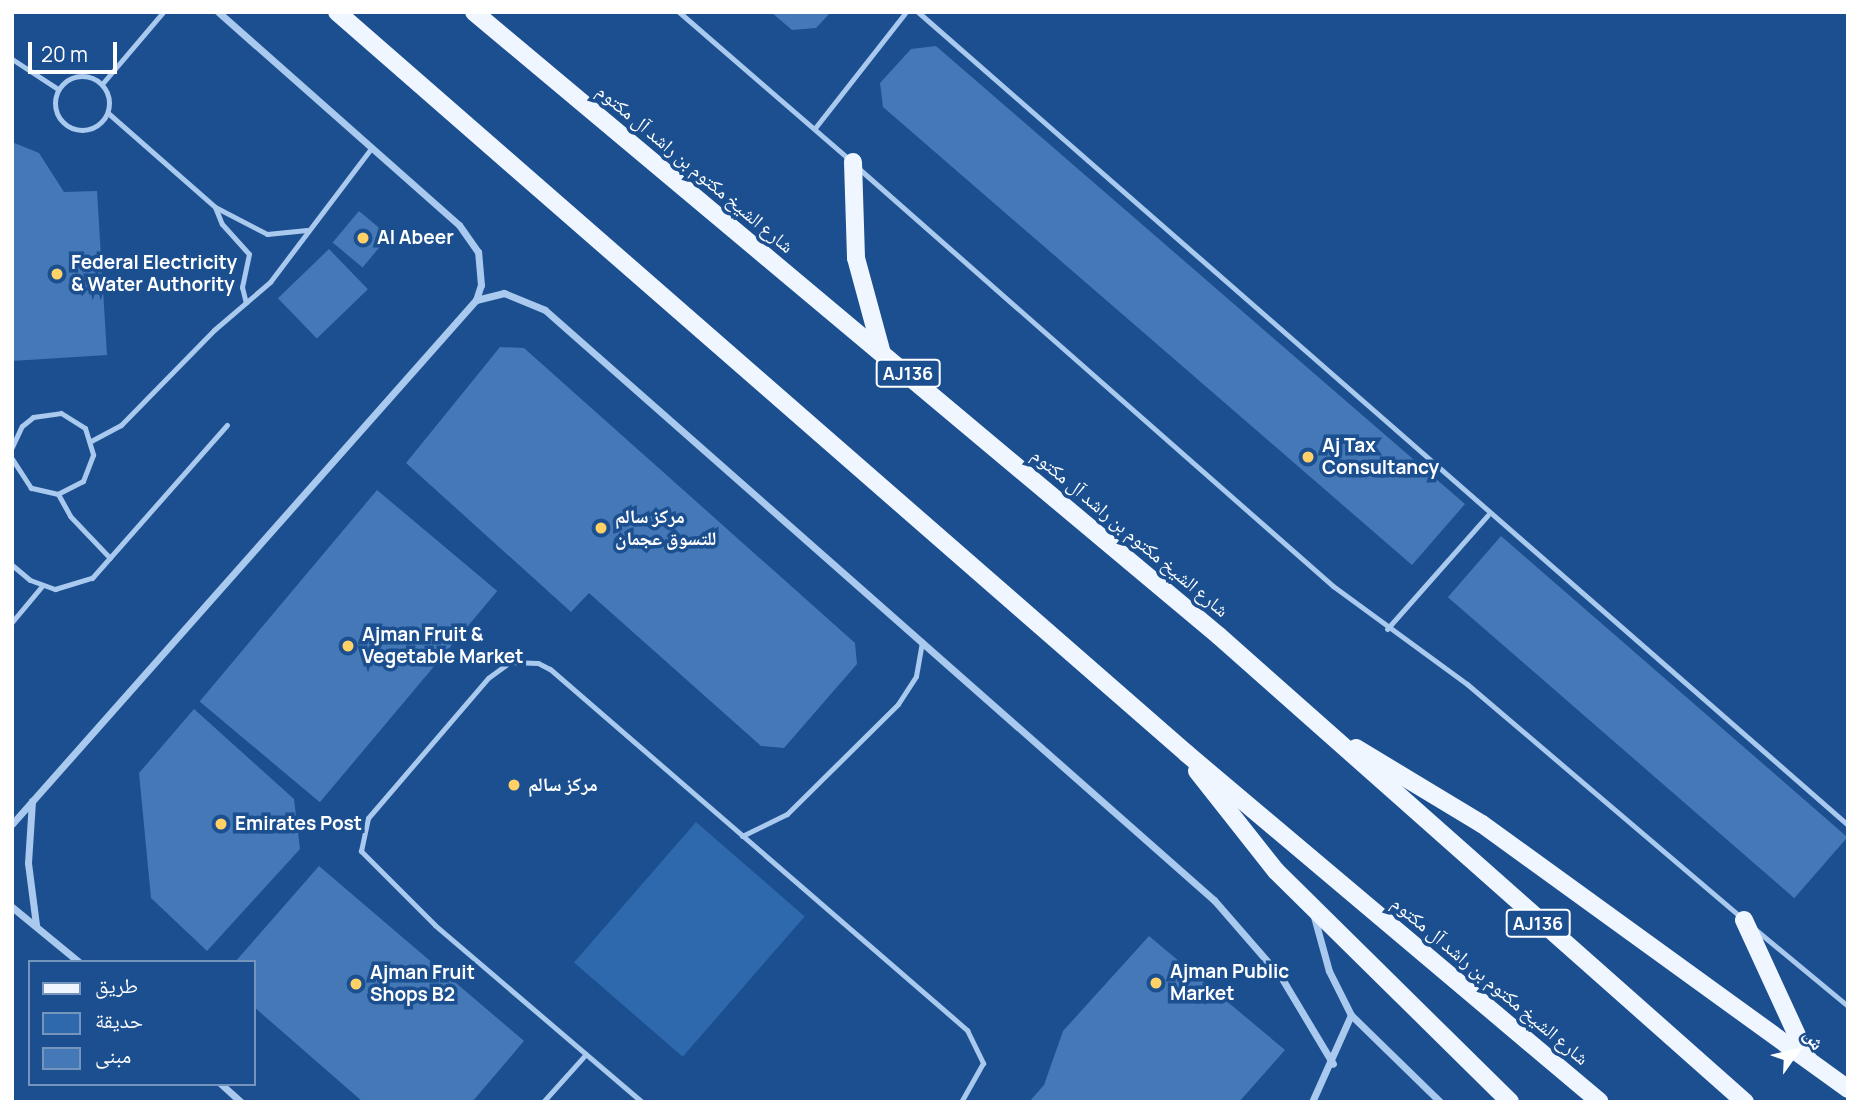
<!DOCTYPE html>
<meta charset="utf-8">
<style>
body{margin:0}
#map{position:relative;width:1860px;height:1114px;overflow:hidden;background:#1b4f8f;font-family:Manrope,"Noto Naskh Arabic",sans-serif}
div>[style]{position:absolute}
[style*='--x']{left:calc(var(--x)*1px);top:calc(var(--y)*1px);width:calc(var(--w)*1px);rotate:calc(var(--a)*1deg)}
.green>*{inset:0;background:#2e69ad;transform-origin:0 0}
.building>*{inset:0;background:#4478b7;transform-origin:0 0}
.lane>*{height:5px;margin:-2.5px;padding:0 2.5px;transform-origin:2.5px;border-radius:2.5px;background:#a9c9ee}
.lane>.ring{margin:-2.5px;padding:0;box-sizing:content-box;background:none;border:5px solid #a9c9ee;border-radius:50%}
.street>*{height:7px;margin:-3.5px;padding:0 3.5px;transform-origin:3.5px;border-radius:3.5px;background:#a9c9ee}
.primary>*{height:18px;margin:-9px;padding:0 9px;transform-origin:9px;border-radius:9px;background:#f0f6ff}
.dots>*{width:19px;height:19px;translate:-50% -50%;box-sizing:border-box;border:4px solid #1b4f8f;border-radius:50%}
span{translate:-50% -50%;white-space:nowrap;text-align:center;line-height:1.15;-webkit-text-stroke:7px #1b4f8f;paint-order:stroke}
.shield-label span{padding:2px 5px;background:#1b4f8f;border:2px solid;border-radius:5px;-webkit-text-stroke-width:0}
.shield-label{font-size:18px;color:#fff;font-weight:700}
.street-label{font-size:19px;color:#fff}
.poi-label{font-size:19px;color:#fff;font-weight:700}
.left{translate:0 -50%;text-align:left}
.frame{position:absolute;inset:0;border:14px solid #fff;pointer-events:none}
.legend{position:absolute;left:28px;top:960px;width:228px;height:126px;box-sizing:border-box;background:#1b4f8f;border:2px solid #7695bc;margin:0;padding:9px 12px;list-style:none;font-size:21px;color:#fff}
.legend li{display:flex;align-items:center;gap:14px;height:35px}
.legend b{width:35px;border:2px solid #7695bc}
.north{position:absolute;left:1762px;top:1016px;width:70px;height:70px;-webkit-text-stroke:5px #1b4f8f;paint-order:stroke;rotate:56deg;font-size:19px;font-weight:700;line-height:28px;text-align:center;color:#fff}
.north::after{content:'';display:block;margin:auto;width:24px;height:32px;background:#fff;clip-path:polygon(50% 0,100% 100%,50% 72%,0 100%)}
.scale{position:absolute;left:28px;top:42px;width:89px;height:32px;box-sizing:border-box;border:4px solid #fff;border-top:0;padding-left:9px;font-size:21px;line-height:24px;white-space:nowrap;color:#fff;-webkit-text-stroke:5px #1b4f8f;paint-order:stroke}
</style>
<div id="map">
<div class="green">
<div style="left:696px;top:822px;width:144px;height:186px;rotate:41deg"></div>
</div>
<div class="building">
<div style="clip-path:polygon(771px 12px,831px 12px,816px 28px,792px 30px)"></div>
<div style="clip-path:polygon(936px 46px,1465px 504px,1412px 565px,883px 107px,880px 83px,911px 49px)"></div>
<div style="clip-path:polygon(12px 142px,39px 153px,64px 192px,97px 191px,107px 355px,12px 361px)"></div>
<div style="left:359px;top:211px;width:39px;height:41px;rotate:40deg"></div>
<div style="left:329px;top:249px;width:56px;height:71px;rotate:46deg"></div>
<div style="clip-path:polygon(500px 347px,524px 348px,855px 643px,857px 664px,784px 748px,761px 746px,589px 593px,571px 612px,406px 463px)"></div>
<div style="left:377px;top:490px;width:157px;height:276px;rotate:40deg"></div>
<div style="left:1501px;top:536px;width:459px;height:81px;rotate:41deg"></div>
<div style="clip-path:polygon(194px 709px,294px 799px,300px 849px,207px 951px,151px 898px,139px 773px)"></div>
<div style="clip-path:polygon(319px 866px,524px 1041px,472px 1102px,363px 1102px,254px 1007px,254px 962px,235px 962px)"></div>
<div style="clip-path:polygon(1149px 936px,1285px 1050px,1239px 1102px,1029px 1102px,1044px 1085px,1063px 1031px)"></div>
</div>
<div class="lane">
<div style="--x:679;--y:12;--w:226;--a:40.9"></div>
<div style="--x:918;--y:12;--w:1235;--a:41.16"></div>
<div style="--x:12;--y:59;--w:55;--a:33.1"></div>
<div class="ring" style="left:55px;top:76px;width:49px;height:49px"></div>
<div style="--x:102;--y:84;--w:94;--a:-49.7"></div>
<div style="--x:108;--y:113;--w:142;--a:41.3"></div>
<div style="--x:215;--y:207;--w:59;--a:27.4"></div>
<div style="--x:267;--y:234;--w:40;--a:-5.7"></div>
<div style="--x:815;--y:128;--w:147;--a:-51.9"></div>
<div style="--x:857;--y:167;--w:634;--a:41.36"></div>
<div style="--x:1333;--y:586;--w:166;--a:36.2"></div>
<div style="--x:1467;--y:684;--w:362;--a:40.4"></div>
<div style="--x:215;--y:207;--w:18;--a:68"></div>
<div style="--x:222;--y:224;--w:40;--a:48"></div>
<div style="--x:249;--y:254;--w:34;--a:102"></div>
<div style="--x:242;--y:287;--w:16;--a:76"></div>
<div style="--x:91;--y:441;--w:34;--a:-28"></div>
<div style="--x:121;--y:425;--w:133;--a:-45.6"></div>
<div style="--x:214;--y:330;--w:74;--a:-40.6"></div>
<div style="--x:270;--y:282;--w:169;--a:-52.9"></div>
<div style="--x:12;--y:447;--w:23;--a:-65"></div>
<div style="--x:22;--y:426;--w:14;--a:-39"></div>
<div style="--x:33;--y:417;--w:28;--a:-8"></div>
<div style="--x:61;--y:413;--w:28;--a:32"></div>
<div style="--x:85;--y:428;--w:28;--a:73"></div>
<div style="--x:93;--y:455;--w:28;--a:111"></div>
<div style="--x:83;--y:481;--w:28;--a:153"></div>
<div style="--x:58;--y:494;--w:28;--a:-167"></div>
<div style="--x:31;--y:488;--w:35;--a:-123"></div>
<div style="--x:58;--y:494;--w:25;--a:61"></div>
<div style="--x:70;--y:516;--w:58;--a:46.4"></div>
<div style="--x:12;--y:565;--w:23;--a:40"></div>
<div style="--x:30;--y:580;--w:27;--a:20"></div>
<div style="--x:55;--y:589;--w:39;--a:-17"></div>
<div style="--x:92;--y:578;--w:204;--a:-48.6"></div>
<div style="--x:12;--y:622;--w:47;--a:-50.2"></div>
<div style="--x:1387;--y:629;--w:152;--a:-48.5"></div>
<div style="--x:742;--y:836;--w:50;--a:-26.1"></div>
<div style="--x:787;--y:814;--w:156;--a:-44.7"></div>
<div style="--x:898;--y:704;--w:33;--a:-57"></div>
<div style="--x:916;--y:676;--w:35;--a:-80"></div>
<div style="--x:1756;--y:930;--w:119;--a:39.6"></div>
<div style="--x:543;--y:1102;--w:64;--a:-48.1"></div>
<div style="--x:642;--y:1102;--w:272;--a:-139.5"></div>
<div style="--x:435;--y:925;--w:105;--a:-135"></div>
<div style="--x:361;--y:851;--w:34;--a:-78"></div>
<div style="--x:368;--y:818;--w:184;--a:-49.4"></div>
<div style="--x:488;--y:678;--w:27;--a:-36"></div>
<div style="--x:510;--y:662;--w:28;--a:2"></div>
<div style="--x:538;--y:663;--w:13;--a:27"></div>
<div style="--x:550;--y:669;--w:552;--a:40.88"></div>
<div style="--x:967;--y:1030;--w:37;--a:64"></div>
<div style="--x:983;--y:1063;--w:45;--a:119.4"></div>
</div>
<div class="street">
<div style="--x:476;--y:300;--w:29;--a:-14"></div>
<div style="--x:504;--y:293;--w:44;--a:22.5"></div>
<div style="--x:545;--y:310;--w:892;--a:41.41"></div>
<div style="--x:1214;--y:900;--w:102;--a:49"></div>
<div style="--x:1281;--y:977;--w:101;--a:59.1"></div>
<div style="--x:32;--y:801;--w:62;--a:93.7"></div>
<div style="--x:28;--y:863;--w:63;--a:82.6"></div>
<div style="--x:12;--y:824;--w:700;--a:-48.48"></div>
<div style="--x:476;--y:300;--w:16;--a:-72"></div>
<div style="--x:481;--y:285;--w:33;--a:-95"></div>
<div style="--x:478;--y:252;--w:33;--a:-125"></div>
<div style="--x:459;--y:225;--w:322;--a:-138.5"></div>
<div style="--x:12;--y:907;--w:87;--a:39.4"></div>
<div style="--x:1313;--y:913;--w:60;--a:74.6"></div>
<div style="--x:1329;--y:971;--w:49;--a:63.4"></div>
<div style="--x:1351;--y:1015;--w:124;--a:44.3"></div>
<div style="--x:221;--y:1084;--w:27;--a:42"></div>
<div style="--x:1312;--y:1102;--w:95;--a:-65.9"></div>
</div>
<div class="primary">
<div style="--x:337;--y:12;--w:1127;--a:41.11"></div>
<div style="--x:1186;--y:753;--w:541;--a:40.13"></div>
<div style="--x:474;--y:12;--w:972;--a:39.95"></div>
<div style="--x:1219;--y:636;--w:703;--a:41.54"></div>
<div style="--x:853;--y:162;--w:96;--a:88.2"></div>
<div style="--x:856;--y:258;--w:95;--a:74.8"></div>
<div style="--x:1356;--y:748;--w:147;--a:31.1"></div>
<div style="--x:1482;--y:824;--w:452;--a:35.9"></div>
<div style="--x:1197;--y:771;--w:127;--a:51.7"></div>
<div style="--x:1276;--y:871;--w:329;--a:44.6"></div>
<div style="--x:1744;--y:920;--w:151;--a:65.3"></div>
</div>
<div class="dots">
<div style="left:363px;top:238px;background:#ffd166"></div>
<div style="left:57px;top:274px;background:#ffd166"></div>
<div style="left:1308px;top:457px;background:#ffd166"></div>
<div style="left:601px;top:528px;background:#ffd166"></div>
<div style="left:348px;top:646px;background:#ffd166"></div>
<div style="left:514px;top:785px;background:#ffd166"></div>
<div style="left:221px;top:824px;background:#ffd166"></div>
<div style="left:1156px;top:983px;background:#ffd166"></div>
<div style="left:356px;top:984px;background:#ffd166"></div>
</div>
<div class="shield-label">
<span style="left:908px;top:373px">AJ136</span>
<span style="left:1538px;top:923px">AJ136</span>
</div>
<div class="street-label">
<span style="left:695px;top:169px;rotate:40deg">شارع الشيخ مكتوم بن راشد آل مكتوم</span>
<span style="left:1130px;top:533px;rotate:40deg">شارع الشيخ مكتوم بن راشد آل مكتوم</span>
<span style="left:1490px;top:981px;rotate:40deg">شارع الشيخ مكتوم بن راشد آل مكتوم</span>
</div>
<div class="poi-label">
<span class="left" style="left:377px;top:238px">Al Abeer</span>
<span class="left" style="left:71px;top:274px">Federal Electricity<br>&amp; Water Authority</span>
<span class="left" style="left:1322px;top:457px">Aj Tax<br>Consultancy</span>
<span class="left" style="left:615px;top:528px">مركز سالم<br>للتسوق عجمان</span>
<span class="left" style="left:362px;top:646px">Ajman Fruit &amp;<br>Vegetable Market</span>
<span class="left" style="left:528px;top:785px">مركز سالم</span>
<span class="left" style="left:235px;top:824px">Emirates Post</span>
<span class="left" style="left:1170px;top:983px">Ajman Public<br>Market</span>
<span class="left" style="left:370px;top:984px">Ajman Fruit<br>Shops B2</span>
</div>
<div class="frame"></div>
<ul class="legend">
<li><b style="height:9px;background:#f0f6ff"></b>طريق</li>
<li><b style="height:19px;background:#2e69ad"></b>حديقة</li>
<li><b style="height:19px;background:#4478b7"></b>مبنى</li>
</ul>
<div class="north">ش</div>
<div class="scale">20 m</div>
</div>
